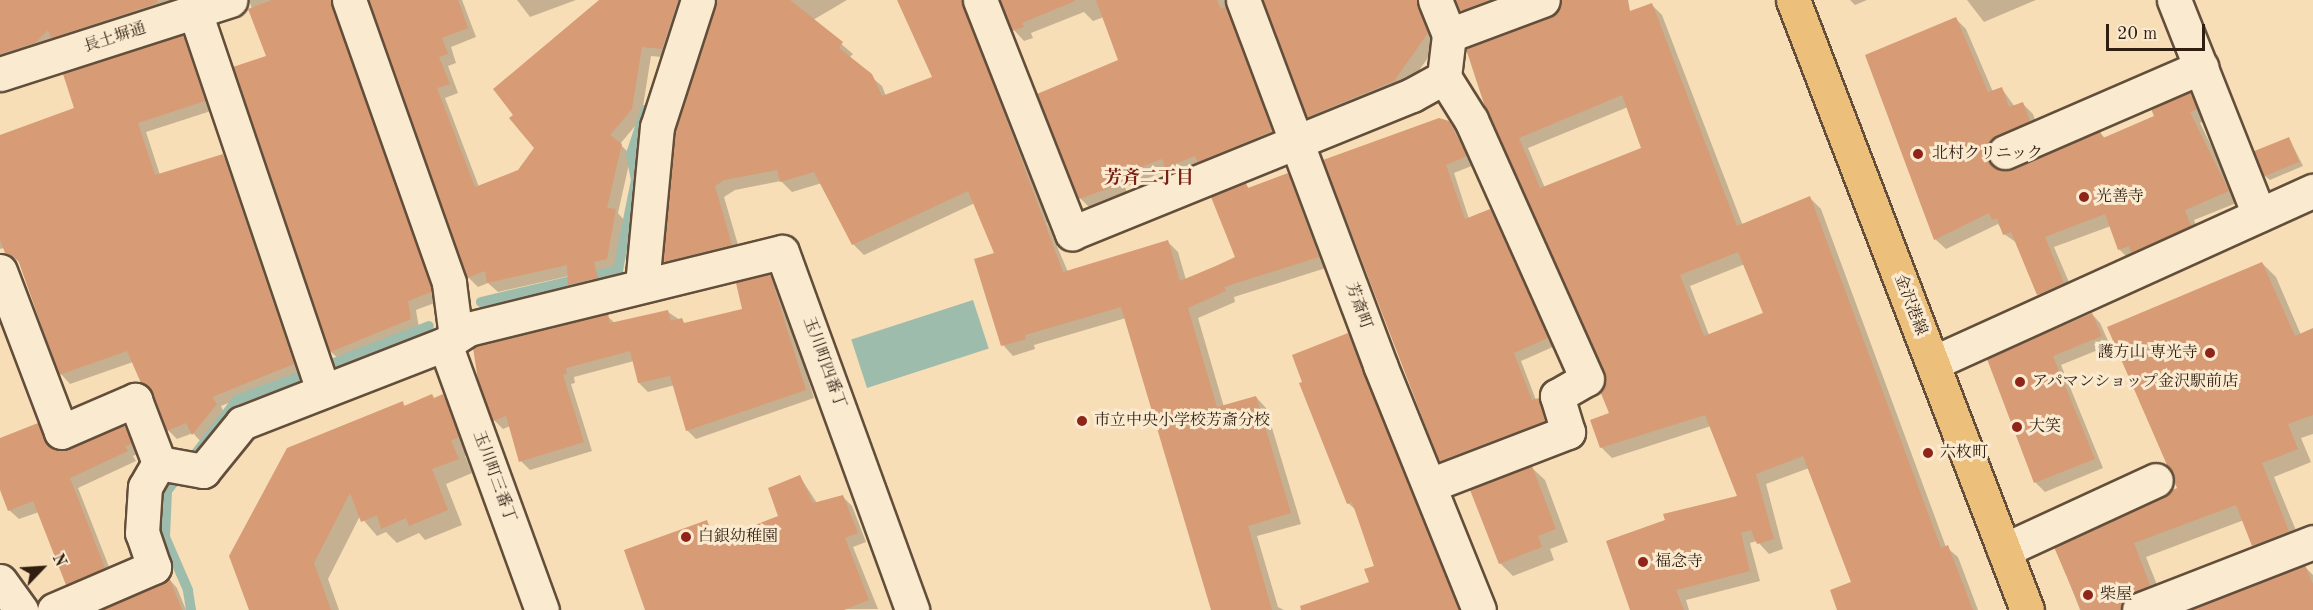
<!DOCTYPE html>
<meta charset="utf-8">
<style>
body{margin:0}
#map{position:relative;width:2313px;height:610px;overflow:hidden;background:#f7deb6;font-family:"Old Standard TT","Noto Serif JP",serif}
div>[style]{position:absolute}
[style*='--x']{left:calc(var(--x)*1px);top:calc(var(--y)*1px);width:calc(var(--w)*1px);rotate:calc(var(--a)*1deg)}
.water>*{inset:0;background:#9dbcac;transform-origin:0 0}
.shadow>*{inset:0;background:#0003}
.stream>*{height:10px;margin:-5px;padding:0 5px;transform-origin:5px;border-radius:5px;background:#9dbcac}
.building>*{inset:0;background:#d79b75;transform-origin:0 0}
.roads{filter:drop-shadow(2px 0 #624e3a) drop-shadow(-2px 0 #624e3a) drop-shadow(0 2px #624e3a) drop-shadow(0 -2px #624e3a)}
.minor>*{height:33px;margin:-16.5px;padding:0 16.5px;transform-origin:16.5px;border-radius:16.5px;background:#faead0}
.major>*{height:33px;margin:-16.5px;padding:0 16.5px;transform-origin:16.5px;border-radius:16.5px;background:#ecbf7b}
.dots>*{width:16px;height:16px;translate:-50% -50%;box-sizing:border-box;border:3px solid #faead0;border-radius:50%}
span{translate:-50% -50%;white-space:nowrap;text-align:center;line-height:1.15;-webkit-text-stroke:6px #faead0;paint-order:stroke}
.street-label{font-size:16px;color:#301e11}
.poi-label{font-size:16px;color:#301e11}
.left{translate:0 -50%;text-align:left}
.right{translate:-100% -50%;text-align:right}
.neighbourhood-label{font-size:18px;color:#7a1f14;font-weight:700}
.north{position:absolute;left:12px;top:538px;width:60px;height:60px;-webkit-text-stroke:4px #faead0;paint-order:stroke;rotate:65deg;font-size:16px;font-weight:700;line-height:24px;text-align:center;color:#301e11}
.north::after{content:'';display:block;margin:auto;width:21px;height:27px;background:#301e11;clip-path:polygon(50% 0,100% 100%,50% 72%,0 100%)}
.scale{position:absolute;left:2106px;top:24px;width:99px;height:27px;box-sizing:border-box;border:3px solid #301e11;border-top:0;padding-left:8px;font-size:18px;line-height:21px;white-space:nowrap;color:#301e11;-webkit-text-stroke:4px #faead0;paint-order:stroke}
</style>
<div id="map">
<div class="water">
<div style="left:973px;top:300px;width:51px;height:128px;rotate:72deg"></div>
</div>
<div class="shadow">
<div style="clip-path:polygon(0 0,207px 0,0 69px)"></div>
<div style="clip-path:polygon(249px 0,343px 0,440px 301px,416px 310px,419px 328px,341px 361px,331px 352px,235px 68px,268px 57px)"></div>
<div style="clip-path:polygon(370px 0,462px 0,476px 37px,451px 47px,456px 63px,448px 66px,458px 93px,445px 98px,479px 187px,519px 171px,536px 148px,603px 0,692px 0,672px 58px,651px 56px,641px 119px,620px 144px,631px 155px,618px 213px,624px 220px,617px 268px,603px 271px,607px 287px,579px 294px,570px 284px,569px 276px,498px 292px,488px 283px,478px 287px,468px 277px)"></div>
<div style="clip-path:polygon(517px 0,576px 0,530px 17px)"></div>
<div style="clip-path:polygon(718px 0,847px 0,813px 20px,853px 54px,849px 58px,882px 86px,886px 96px,934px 78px,899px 0,975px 0,1052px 221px,1047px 223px,1068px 272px,1168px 242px,1178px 252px,1186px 280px,1237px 258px,1245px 185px,1250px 189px,1288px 175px,1298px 185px,1329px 267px,1234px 297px,1235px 302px,1198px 318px,1224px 407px,1256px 397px,1266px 408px,1301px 524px,1257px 536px,1278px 607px,1284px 610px,1212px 610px,1126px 318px,1034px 345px,1035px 349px,1013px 356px,1003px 345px,996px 253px,975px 203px,864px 255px,853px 244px,822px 183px,792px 192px,781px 181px,735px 190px,724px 197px,741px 255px,675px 272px,665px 261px)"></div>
<div style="clip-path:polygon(1000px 0,1240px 0,1282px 142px,1177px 178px,1169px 170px,1125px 187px,1128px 195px,1090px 208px,1080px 198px,1120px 61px,1104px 17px,1093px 21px,1084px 12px,1031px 33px,1033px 38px,1024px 41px,1014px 30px)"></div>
<div style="clip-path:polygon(1265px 0,1433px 0,1438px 44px,1404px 91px,1319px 127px,1308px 117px)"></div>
<div style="clip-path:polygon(1456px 0,1527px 0,1471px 21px)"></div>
<div style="clip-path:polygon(1850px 0,1867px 0,1855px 5px)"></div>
<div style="clip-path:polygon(1967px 0,2036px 0,1984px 22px)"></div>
<div style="clip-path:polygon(evenodd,1652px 5px,1662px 15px,1743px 226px,1810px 198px,1821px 209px,1946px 547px,1958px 557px,1978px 610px,1839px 610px,1887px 568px,1809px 468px,1766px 484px,1783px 549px,1769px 554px,1757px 541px,1750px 543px,1760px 581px,1686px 600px,1689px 610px,1632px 610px,1739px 497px,1711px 426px,1612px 458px,1602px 448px,1592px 421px,1611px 414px,1606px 371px,1486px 106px,1652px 5px,1628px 107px,1643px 148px,1545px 188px,1528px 148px,1628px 107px,1652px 5px,1745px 264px,1765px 314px,1709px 335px,1690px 286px,1745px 264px)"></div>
<div style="clip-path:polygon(1956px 19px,1966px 29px,1993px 92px,2002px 89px,2015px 107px,2023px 104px,2033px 114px,2039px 132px,1996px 162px,2000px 169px,2013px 171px,2100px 133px,2106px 139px,2156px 117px,2190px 94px,2200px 104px,2206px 120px,2200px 123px,2239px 202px,2194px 220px,2200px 236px,2130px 260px,2119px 249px,2111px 226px,2054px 247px,2074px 294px,2049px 305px,2039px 294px,2017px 243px,2004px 234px,1998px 224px,1946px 249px,1935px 239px)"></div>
<div style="clip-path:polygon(183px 37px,192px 46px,214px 110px,146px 132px,160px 175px,223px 156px,232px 166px,303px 374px,221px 406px,225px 415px,202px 443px,193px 433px,177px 439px,168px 430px,154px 394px,133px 362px,70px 384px,61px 374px,22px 265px,4px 248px,0 249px,0 137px,76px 109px)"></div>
<div style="clip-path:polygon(1449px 122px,1458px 131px,1474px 165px,1454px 173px,1469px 219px,1490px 210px,1498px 219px,1555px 346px,1521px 361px,1536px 400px,1547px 408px,1553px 429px,1449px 469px,1440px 461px,1325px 161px)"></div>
<div style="clip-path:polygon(2289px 138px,2303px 166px,2270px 180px,2265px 176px)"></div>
<div style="clip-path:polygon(2262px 263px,2276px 277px,2301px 335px,2313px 330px,2313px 434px,2301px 438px,2311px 462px,2274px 477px,2302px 545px,2267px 559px,2253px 545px,2244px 520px,2146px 557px,2163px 600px,2142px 610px,2080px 610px,2056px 548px,2179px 488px)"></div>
<div style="clip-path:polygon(770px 276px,779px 285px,814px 398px,696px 439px,687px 430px,675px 385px,648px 392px,639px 383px,634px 361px,574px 377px,575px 383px,571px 384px,592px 451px,530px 470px,521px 461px,510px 426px,503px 429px,495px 421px,474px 349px,607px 316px,616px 324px,668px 312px,686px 324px,744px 310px)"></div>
<div style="clip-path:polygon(2092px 314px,2100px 323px,2110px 345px,2061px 365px,2103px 468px,2045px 492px,2036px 483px,1989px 360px)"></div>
<div style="clip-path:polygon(1348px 335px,1356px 343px,1463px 610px,1348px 610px,1371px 583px,1375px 566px,1357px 511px,1348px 503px)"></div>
<div style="clip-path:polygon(432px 396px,435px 399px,443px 396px,458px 410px,473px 452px,465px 456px,472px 473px,446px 484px,462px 525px,425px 540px,419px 533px,397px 543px,386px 532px,377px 536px,360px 516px,328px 579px,339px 610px,251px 610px,402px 403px,406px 407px)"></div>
<div style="clip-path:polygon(37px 425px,58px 452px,124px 427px,133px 436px,140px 453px,133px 456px,136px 461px,78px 488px,113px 577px,75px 589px,65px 579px,39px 512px,19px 519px,9px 510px,0 485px,0 439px)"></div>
<div style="clip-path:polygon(1532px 468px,1545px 480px,1568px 542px,1550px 549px,1554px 560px,1513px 576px,1500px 563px)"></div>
<div style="clip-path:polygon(800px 477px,817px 503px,843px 497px,852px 506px,866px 542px,853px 547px,878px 609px,647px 610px,707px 522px,719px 540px,780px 517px)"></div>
<div style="clip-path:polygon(2305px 567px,2313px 575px,2313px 610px,2194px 610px)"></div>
<div style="clip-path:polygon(169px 579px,177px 588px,186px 610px,104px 610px)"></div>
</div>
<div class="stream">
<div style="--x:481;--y:302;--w:141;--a:-13.1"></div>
<div style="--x:618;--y:270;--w:92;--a:-78.7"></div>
<div style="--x:636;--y:180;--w:26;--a:-101"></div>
<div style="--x:631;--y:154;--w:47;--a:-71.6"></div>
<div style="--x:332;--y:364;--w:104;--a:-21.4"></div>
<div style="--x:191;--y:610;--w:20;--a:-99"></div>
<div style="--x:188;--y:590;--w:58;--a:-113.5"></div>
<div style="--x:165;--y:537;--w:46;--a:-87.5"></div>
<div style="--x:167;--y:491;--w:115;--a:-52.4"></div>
<div style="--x:237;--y:400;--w:66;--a:-20.4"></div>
</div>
<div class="building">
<div style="clip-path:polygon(0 0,157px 0,158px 3px,51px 38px,48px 30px,35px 43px,0 54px)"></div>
<div style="clip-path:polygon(272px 0,331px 0,431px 287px,431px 292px,408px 301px,411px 319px,330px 352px,233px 67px,266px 56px,248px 9px)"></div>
<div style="clip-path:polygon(369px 0,458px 0,468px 28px,442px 38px,448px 54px,439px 57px,450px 84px,437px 88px,475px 187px,518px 170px,534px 148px,509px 118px,513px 115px,493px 89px,599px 0,678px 0,662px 49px,642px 47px,632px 109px,610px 135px,622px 144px,607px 208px,616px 209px,607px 259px,594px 262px,598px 278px,568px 285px,567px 265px,487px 283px,485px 271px,467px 278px)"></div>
<div style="clip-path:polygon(716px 0,790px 0,843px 42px,839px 48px,872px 74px,882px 96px,932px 77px,897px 0,962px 0,1063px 272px,1168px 240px,1180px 281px,1218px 265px,1235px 257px,1211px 197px,1246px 183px,1248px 188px,1288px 173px,1319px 257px,1224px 287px,1226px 291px,1188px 308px,1217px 407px,1256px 396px,1291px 513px,1248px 526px,1272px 610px,1211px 610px,1121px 307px,1025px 335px,1026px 339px,1001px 346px,974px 259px,994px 253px,968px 191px,852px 245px,814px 172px,780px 182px,777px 170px,724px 180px,715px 186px,732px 245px,663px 262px,675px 131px)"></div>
<div style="clip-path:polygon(1000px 0,1075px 0,1075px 1px,1022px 23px,1024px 27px,1012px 31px)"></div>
<div style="clip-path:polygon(1096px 0,1217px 0,1221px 9px,1226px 7px,1272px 131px,1198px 162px,1195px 156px,1165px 168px,1162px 159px,1115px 177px,1118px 185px,1079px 199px,1037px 94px,1118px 60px)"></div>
<div style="clip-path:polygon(1263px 0,1417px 0,1428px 33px,1394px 81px,1307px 117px)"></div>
<div style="clip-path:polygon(1455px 0,1489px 0,1460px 11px)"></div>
<div style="clip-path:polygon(evenodd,1561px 0,1628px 0,1630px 11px,1652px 3px,1737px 226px,1810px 196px,1941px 548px,1948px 545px,1973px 610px,1837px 610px,1830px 590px,1851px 582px,1803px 456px,1756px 474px,1774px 539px,1757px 544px,1751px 530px,1741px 533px,1750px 571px,1676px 590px,1684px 610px,1630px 610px,1606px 541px,1665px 520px,1663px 514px,1737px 496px,1705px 415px,1600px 448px,1590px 420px,1609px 413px,1600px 391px,1606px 381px,1604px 371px,1485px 107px,1466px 49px,1550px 18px,1558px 11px,1561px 0,1622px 95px,1641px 148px,1540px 188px,1519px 138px,1622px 95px,1561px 0,1738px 252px,1763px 313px,1704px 336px,1680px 275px,1738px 252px)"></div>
<div style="clip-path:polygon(1956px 17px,1988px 92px,2002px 87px,2009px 107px,2023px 102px,2030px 121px,1990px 140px,1986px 150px,1994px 167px,2012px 169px,2100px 131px,2103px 138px,2154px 116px,2151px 109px,2190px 92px,2197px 109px,2190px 112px,2229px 191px,2185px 210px,2191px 226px,2131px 253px,2129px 246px,2118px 250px,2105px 214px,2045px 237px,2064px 283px,2037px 295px,2011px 232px,2003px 235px,1997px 218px,1992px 220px,1989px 213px,1934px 240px,1865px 55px)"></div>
<div style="clip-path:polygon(183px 35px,205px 101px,138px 123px,155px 175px,223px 154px,294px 364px,212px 397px,217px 404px,192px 435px,186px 423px,167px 431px,153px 393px,141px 383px,127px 351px,59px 375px,18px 260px,5px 253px,0 240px,0 135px,74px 108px,63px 74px)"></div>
<div style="clip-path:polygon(1439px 118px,1449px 121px,1467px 156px,1446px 165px,1465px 219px,1490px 209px,1548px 338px,1514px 353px,1532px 400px,1539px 398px,1545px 421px,1439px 461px,1323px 160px)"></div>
<div style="left:2289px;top:137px;width:27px;height:38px;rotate:68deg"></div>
<div style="clip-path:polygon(2262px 262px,2295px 336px,2313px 328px,2313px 415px,2288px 424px,2298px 449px,2262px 463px,2289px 531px,2252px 546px,2236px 505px,2134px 543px,2150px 585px,2125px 598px,2121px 610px,2081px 610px,2054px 547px,2177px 488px,2107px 327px)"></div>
<div style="clip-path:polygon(770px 274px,806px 390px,686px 431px,670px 376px,638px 383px,630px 351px,566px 368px,567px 374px,563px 375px,584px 442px,519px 462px,506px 416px,493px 421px,478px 380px,473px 348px,476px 346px,608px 314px,610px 323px,668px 310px,671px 321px,682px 318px,684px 323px,742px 309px,736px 283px)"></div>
<div style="clip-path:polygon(2092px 313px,2102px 336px,2053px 356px,2095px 459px,2034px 483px,1987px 359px)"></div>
<div style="clip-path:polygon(1348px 333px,1363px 372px,1459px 610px,1301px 610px,1300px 606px,1369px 582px,1364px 569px,1374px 566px,1352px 502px,1347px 504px,1299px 383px,1302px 382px,1292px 355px)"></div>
<div style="clip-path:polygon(432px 394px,434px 398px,443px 394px,459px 437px,451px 441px,459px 459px,432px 469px,448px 510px,409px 526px,406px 518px,381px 529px,377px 515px,361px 522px,350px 493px,314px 563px,331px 610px,249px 610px,229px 556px,287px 448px,403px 401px,404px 406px)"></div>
<div style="clip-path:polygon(38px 423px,49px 446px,58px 450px,124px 425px,132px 444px,125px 446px,128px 451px,70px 478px,105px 568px,66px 585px,33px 501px,8px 511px,0 490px,0 438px)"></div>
<div style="clip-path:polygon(1532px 466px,1556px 529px,1538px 536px,1542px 547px,1499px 564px,1470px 490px)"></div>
<div style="clip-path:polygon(800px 475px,813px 503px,843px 495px,858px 533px,845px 538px,869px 600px,844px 610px,645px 610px,624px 550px,707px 520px,714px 541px,778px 516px,768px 488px)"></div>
<div style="clip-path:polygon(2305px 565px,2313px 584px,2313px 610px,2192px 610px)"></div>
<div style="clip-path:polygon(169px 577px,182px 610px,101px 610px,161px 584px)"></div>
</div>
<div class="roads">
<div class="minor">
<div style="--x:349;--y:0;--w:300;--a:70.5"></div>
<div style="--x:449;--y:283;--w:54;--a:82.6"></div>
<div style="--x:980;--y:0;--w:251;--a:68.5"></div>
<div style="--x:1072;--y:233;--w:367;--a:-22.1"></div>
<div style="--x:1412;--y:95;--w:37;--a:-29"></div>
<div style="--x:1444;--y:77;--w:42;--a:-83.2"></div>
<div style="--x:1449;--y:35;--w:100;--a:-20.4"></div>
<div style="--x:1243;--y:0;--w:390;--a:69.4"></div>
<div style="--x:1380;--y:365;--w:264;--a:68"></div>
<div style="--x:1435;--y:0;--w:38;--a:68"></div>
<div style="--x:2174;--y:0;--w:231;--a:68.4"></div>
<div style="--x:195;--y:12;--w:400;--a:71.3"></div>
<div style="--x:0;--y:74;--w:242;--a:-17.8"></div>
<div style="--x:2005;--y:152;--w:214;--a:-23.4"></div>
<div style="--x:0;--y:271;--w:172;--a:69.2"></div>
<div style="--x:61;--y:432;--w:81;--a:-23.4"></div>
<div style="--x:135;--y:400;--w:67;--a:69.1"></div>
<div style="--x:159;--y:463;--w:45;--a:10.3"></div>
<div style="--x:203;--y:471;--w:62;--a:-50.9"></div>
<div style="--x:242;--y:423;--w:218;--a:-21.3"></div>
<div style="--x:445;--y:344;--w:27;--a:-33"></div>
<div style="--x:468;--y:329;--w:323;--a:-13.8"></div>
<div style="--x:782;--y:252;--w:381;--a:70"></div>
<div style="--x:642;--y:285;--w:159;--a:-84.6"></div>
<div style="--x:657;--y:127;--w:133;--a:-72.1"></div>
<div style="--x:445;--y:344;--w:283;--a:70"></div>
<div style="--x:1933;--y:363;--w:417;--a:-24.4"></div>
<div style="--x:1430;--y:485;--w:148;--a:-21"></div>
<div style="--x:1568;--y:432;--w:38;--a:-107"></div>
<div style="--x:1557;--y:396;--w:34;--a:-30"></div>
<div style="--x:1587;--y:379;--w:284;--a:-114.1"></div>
<div style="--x:1471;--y:120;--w:51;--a:-122.1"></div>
<div style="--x:2004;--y:550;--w:167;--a:-24.7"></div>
<div style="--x:0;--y:581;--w:36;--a:54"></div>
<div style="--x:54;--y:610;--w:109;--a:-23.3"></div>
<div style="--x:154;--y:567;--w:36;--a:-109"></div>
<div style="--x:142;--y:533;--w:46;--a:-86.3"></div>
<div style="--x:145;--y:487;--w:28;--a:-60"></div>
<div style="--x:2139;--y:610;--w:187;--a:-21.3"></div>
</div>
<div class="major">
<div style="--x:1793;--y:0;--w:653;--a:69.01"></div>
</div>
</div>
<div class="dots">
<div style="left:1918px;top:154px;background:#8f2418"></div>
<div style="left:2084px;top:197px;background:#8f2418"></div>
<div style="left:2210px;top:353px;background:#8f2418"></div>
<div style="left:2020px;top:382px;background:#8f2418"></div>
<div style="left:1082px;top:421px;background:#8f2418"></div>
<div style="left:2017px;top:427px;background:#8f2418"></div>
<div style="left:1928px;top:453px;background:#8f2418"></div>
<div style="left:686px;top:537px;background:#8f2418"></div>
<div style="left:1643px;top:562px;background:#8f2418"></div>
<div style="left:2088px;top:595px;background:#8f2418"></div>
</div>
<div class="street-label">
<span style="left:115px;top:38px;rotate:-18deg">長土塀通</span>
<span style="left:1910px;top:305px;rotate:69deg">金沢港線</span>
<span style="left:1358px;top:306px;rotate:70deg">芳斎町</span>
<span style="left:824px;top:363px;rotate:70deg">玉川町四番丁</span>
<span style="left:494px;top:477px;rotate:70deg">玉川町三番丁</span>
</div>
<div class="poi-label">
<span class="left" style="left:1932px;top:154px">北村クリニック</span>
<span class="left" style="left:2096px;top:197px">光善寺</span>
<span class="right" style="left:2198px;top:353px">護方山 専光寺</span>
<span class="left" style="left:2032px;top:382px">アパマンショップ金沢駅前店</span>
<span class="left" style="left:1094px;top:421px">市立中央小学校芳斎分校</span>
<span class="left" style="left:2029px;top:427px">大笑</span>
<span class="left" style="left:1940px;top:453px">六枚町</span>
<span class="left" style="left:698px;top:537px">白銀幼稚園</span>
<span class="left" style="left:1655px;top:562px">福念寺</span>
<span class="left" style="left:2100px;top:595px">柴屋</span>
</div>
<div class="neighbourhood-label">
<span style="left:1149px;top:178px">芳斉二丁目</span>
</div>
<div class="north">N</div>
<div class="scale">20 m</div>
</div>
